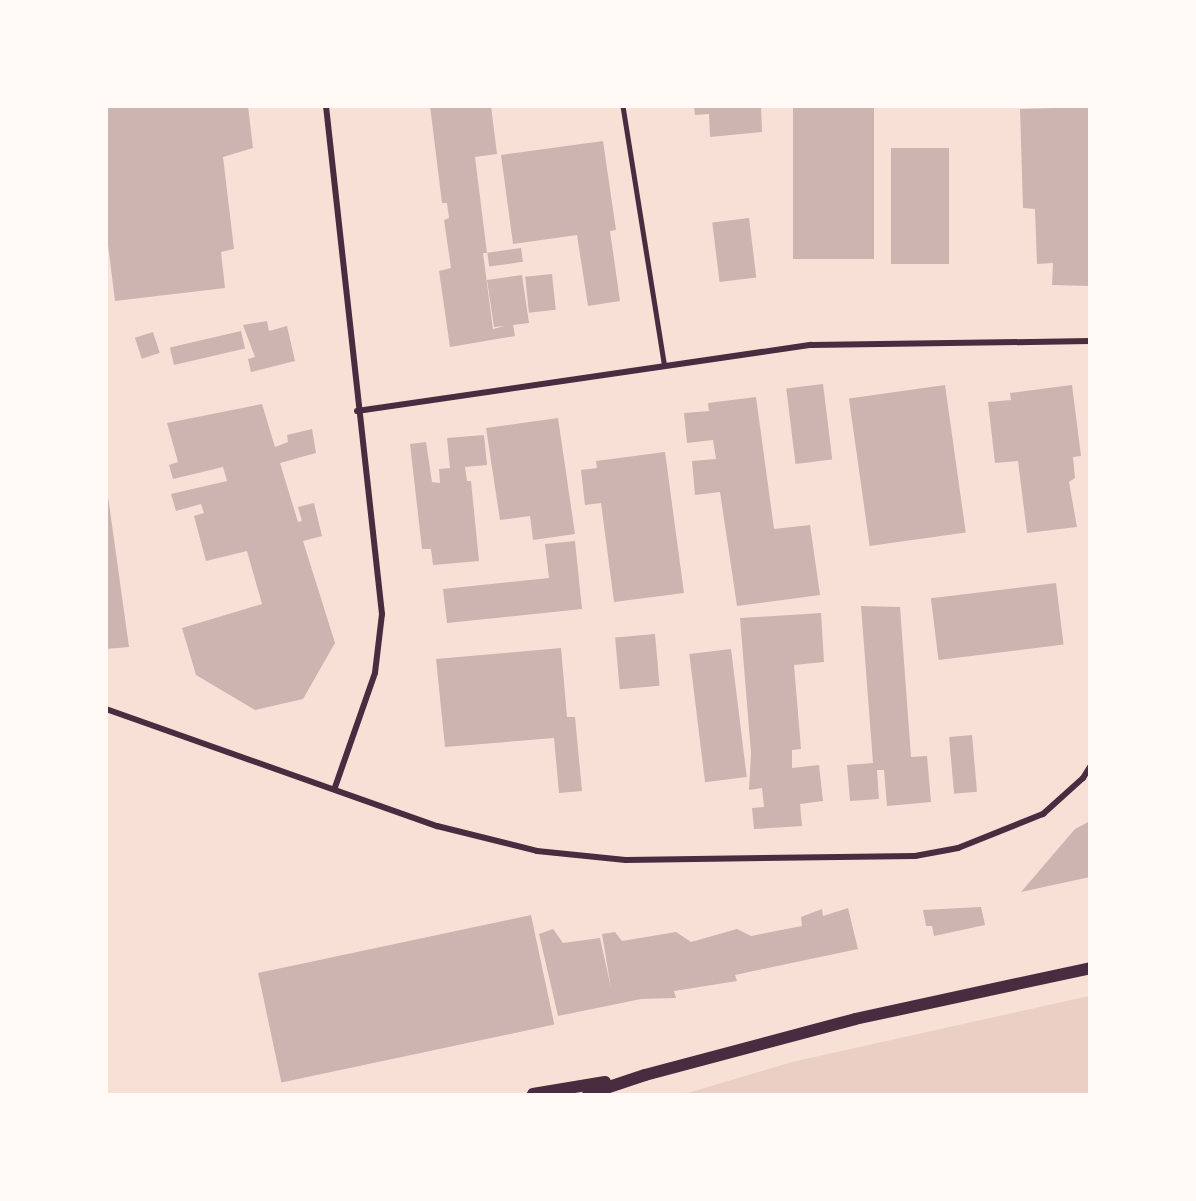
<!DOCTYPE html>
<style>
body{margin:0}
#map{position:relative;width:1196px;height:1201px;overflow:hidden;background:#f7e1d7;font-family:"Source Sans 3",sans-serif}
div>[style]{position:absolute}
[style*='--x']{left:calc(var(--x)*1px);top:calc(var(--y)*1px);width:calc(var(--w)*1px);rotate:calc(var(--a)*1deg)}
.green>*{inset:0;background:#ebcfc5}
.building>*{inset:0;background:#ccb4b1;transform-origin:0 0}
.service>*{height:4.5px;margin:-2.25px;padding:0 2.25px;transform-origin:2.25px;border-radius:2.25px;background:#4a2c40}
.minor>*{height:6px;margin:-3px;padding:0 3px;transform-origin:3px;border-radius:3px;background:#4a2c40}
.secondary>*{height:12px;margin:-6px;padding:0 6px;transform-origin:6px;border-radius:6px;background:#4a2c40}
span{translate:-50% -50%;white-space:nowrap;text-align:center;line-height:1.15;-webkit-text-stroke:6px #fffaf5;paint-order:stroke}
.frame{position:absolute;inset:0;border:108px solid #fffaf5;pointer-events:none}
</style>
<div id="map">
<div class="green">
<div style="clip-path:polygon(1089px 996px,1089px 1094px,684px 1094px,792px 1062px)"></div>
</div>
<div class="building">
<div style="clip-path:polygon(106px 106px,248px 106px,253px 148px,223px 157px,234px 249px,221px 252px,225px 288px,115px 301px,106px 229px)"></div>
<div style="clip-path:polygon(430px 106px,491px 106px,497px 154px,475px 157px,487px 253px,483px 253px,493px 329px,505px 326px,494px 327px,487px 280px,522px 275px,529px 323px,513px 325px,515px 336px,450px 347px,439px 271px,451px 268px,444px 220px,449px 218px,447px 203px,442px 203px)"></div>
<div style="clip-path:polygon(694px 106px,761px 106px,762px 132px,710px 137px,709px 114px,695px 115px)"></div>
<div style="left:793px;top:106px;width:81px;height:153px"></div>
<div style="clip-path:polygon(1090px 107px,1090px 286px,1052px 285px,1053px 263px,1037px 264px,1035px 209px,1023px 208px,1020px 109px)"></div>
<div style="clip-path:polygon(603px 141px,616px 230px,610px 231px,620px 301px,588px 306px,577px 235px,513px 244px,501px 155px)"></div>
<div style="left:891px;top:148px;width:58px;height:116px"></div>
<div style="left:749px;top:218px;width:60px;height:37px;rotate:83deg"></div>
<div style="left:521px;top:248px;width:14px;height:34px;rotate:82deg"></div>
<div style="left:552px;top:274px;width:36px;height:27px;rotate:84deg"></div>
<div style="clip-path:polygon(267px 321px,269px 331px,287px 326px,295px 361px,251px 372px,248px 359px,255px 357px,243px 325px)"></div>
<div style="left:241px;top:331px;width:18px;height:73px;rotate:77deg"></div>
<div style="left:153px;top:332px;width:22px;height:19px;rotate:72deg"></div>
<div style="left:823px;top:384px;width:76px;height:37px;rotate:83deg"></div>
<div style="left:945px;top:385px;width:149px;height:97px;rotate:82deg"></div>
<div style="clip-path:polygon(1072px 385px,1081px 456px,1073px 457px,1075px 478px,1069px 482px,1077px 527px,1027px 533px,1018px 461px,995px 463px,988px 402px,1011px 400px,1010px 393px)"></div>
<div style="clip-path:polygon(756px 397px,774px 529px,810px 525px,820px 595px,737px 606px,720px 492px,695px 495px,692px 461px,716px 459px,713px 440px,687px 443px,684px 413px,709px 411px,708px 403px)"></div>
<div style="clip-path:polygon(262px 404px,275px 447px,288px 442px,287px 435px,312px 429px,316px 453px,280px 463px,298px 522px,302px 521px,298px 507px,314px 503px,322px 536px,303px 541px,335px 643px,303px 699px,255px 710px,196px 675px,182px 628px,262px 604px,247px 551px,206px 561px,194px 516px,204px 513px,201px 504px,176px 511px,171px 494px,227px 481px,223px 467px,173px 479px,169px 465px,178px 462px,167px 423px)"></div>
<div style="clip-path:polygon(558px 418px,575px 534px,533px 540px,530px 516px,500px 520px,486px 428px)"></div>
<div style="clip-path:polygon(484px 435px,487px 465px,465px 467px,467px 481px,471px 481px,479px 561px,433px 565px,431px 549px,422px 549px,410px 444px,426px 442px,432px 482px,440px 483px,439px 469px,450px 468px,447px 438px)"></div>
<div style="clip-path:polygon(665px 452px,684px 593px,614px 602px,601px 503px,585px 505px,581px 470px,597px 468px,596px 461px)"></div>
<div style="clip-path:polygon(106px 482px,129px 647px,106px 649px)"></div>
<div style="clip-path:polygon(575px 541px,582px 609px,447px 623px,443px 589px,549px 578px,545px 544px)"></div>
<div style="left:1056px;top:583px;width:62px;height:126px;rotate:83deg"></div>
<div style="clip-path:polygon(861px 606px,900px 607px,911px 757px,927px 756px,931px 802px,887px 806px,884px 770px,877px 770px,879px 799px,850px 801px,847px 765px,873px 763px)"></div>
<div style="clip-path:polygon(821px 613px,824px 662px,794px 665px,801px 749px,792px 750px,792px 768px,819px 765px,823px 801px,800px 804px,802px 826px,754px 829px,752px 808px,764px 807px,762px 788px,749px 790px,751px 753px,740px 618px)"></div>
<div style="left:655px;top:634px;width:52px;height:40px;rotate:85deg"></div>
<div style="clip-path:polygon(561px 648px,567px 717px,575px 717px,582px 791px,559px 793px,554px 738px,445px 747px,436px 659px)"></div>
<div style="left:731px;top:649px;width:129px;height:42px;rotate:83deg"></div>
<div style="left:972px;top:735px;width:57px;height:23px;rotate:85deg"></div>
<div style="clip-path:polygon(1090px 821px,1090px 877px,1021px 892px,1075px 829px)"></div>
<div style="clip-path:polygon(981px 907px,985px 925px,934px 936px,932px 926px,926px 926px,923px 910px)"></div>
<div style="clip-path:polygon(848px 908px,858px 949px,735px 975px,737px 981px,674px 991px,676px 998px,641px 999px,558px 1016px,539px 934px,553px 929px,563px 943px,600px 938px,611px 988px,602px 934px,615px 932px,622px 941px,676px 932px,691px 942px,737px 929px,751px 936px,802px 926px,801px 917px,822px 909px,823px 916px)"></div>
<div style="left:531px;top:915px;width:112px;height:279px;rotate:78deg"></div>
</div>
<div class="service">
<div style="--x:623;--y:106;--w:260;--a:80.9"></div>
</div>
<div class="minor">
<div style="--x:326;--y:106;--w:511;--a:83.71"></div>
<div style="--x:382;--y:614;--w:59;--a:96.8"></div>
<div style="--x:375;--y:673;--w:121;--a:109.3"></div>
<div style="--x:357;--y:411;--w:459;--a:-8.3"></div>
<div style="--x:811;--y:345;--w:279;--a:-0.8"></div>
<div style="--x:106;--y:709;--w:351;--a:19.5"></div>
<div style="--x:437;--y:826;--w:103;--a:14"></div>
<div style="--x:537;--y:851;--w:89;--a:5.8"></div>
<div style="--x:626;--y:860;--w:289;--a:-0.8"></div>
<div style="--x:915;--y:856;--w:44;--a:-10.5"></div>
<div style="--x:958;--y:848;--w:92;--a:-21.8"></div>
<div style="--x:1043;--y:814;--w:54;--a:-42"></div>
<div style="--x:1083;--y:778;--w:13;--a:-58"></div>
</div>
<div class="secondary">
<div style="--x:533;--y:1094;--w:73;--a:-9.5"></div>
<div style="--x:588;--y:1094;--w:60;--a:-18.4"></div>
<div style="--x:645;--y:1075;--w:217;--a:-14.9"></div>
<div style="--x:855;--y:1019;--w:240;--a:-12.2"></div>
</div>
<div class="frame"></div>
</div>
